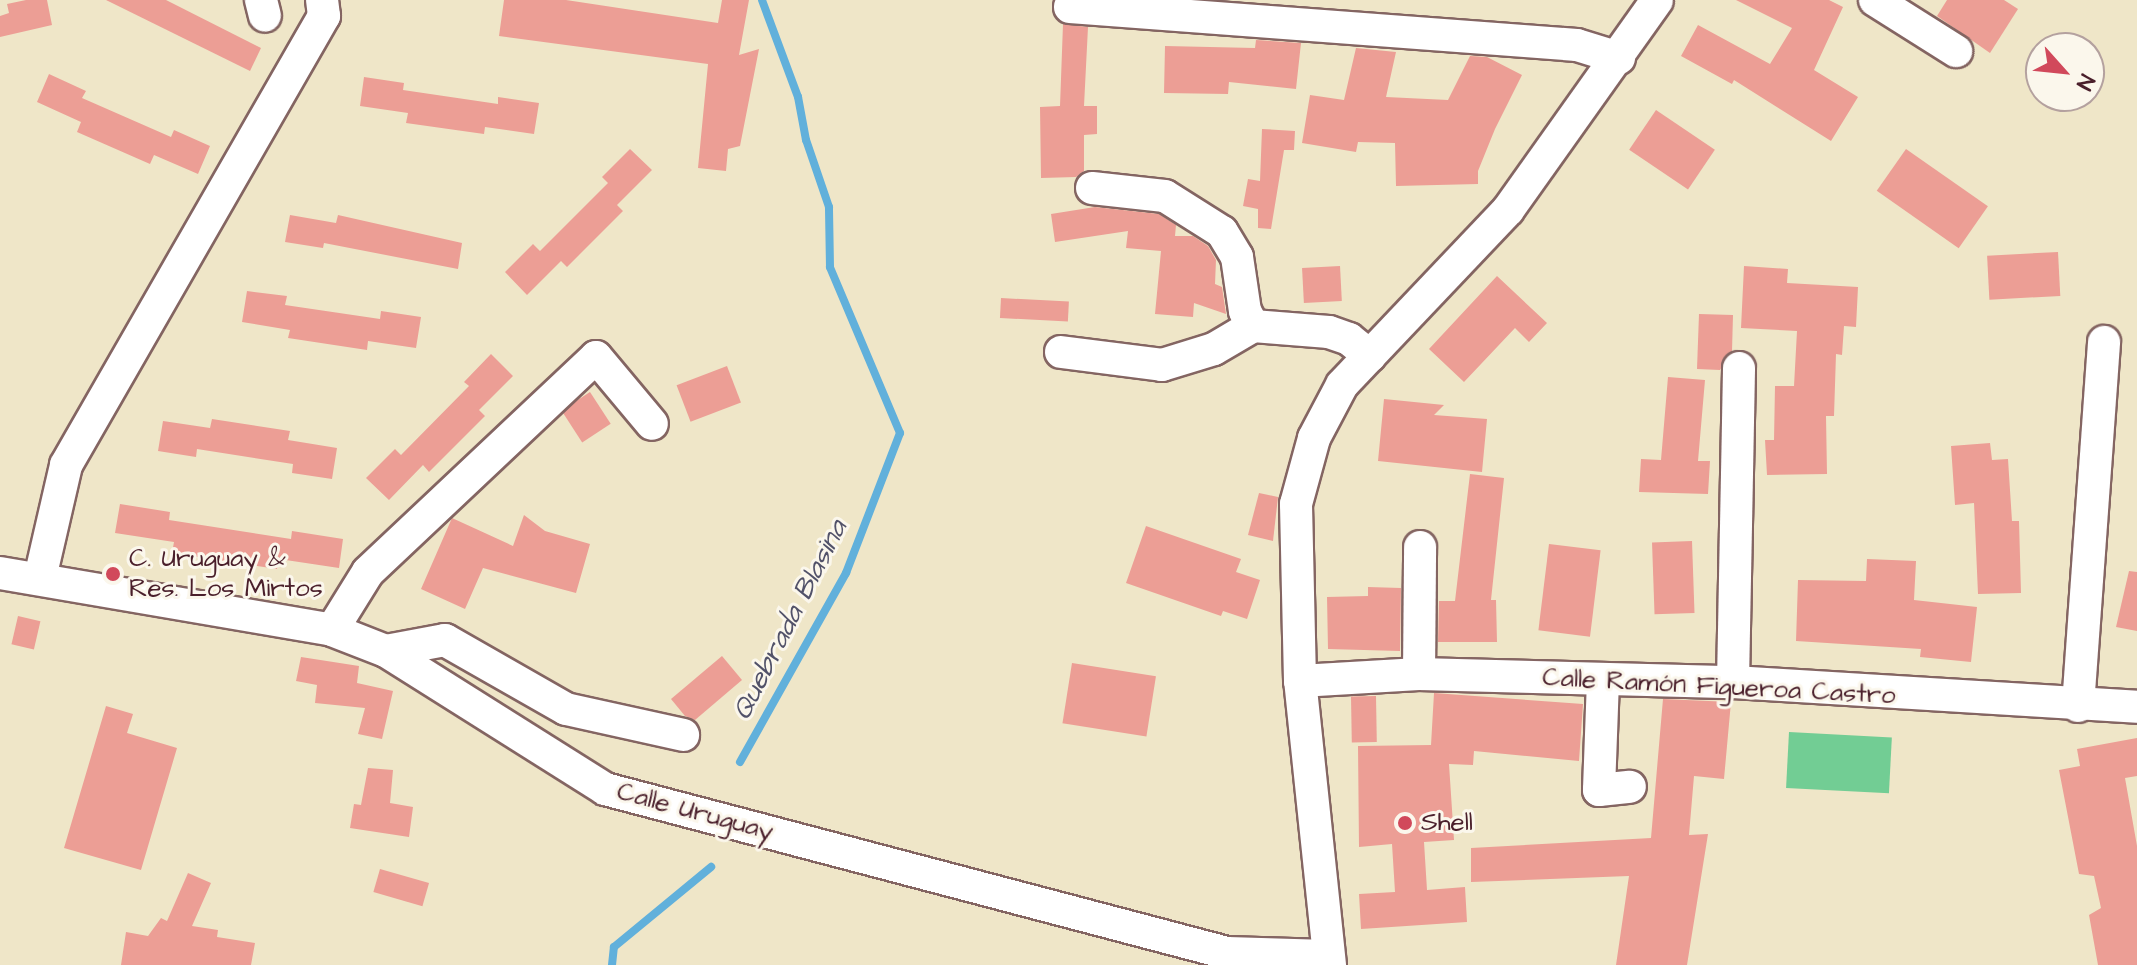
<!DOCTYPE html>
<meta charset="utf-8">
<style>
body{margin:0}
#map{position:relative;width:2137px;height:965px;overflow:hidden;background:#efe6c8;font-family:"Architects Daughter",sans-serif}
div>[style]{position:absolute}
[style*='--x']{left:calc(var(--x)*1px);top:calc(var(--y)*1px);width:calc(var(--w)*1px);rotate:calc(var(--a)*1deg)}
.green>*{inset:0;background:#72cd94;transform-origin:0 0}
.stream>*{height:8px;margin:-4px;padding:0 4px;transform-origin:4px;border-radius:4px;background:#61b0db}
.building>*{inset:0;background:#ec9e95;transform-origin:0 0}
.roads{filter:drop-shadow(2px 0 #846562) drop-shadow(-2px 0 #846562) drop-shadow(0 2px #846562) drop-shadow(0 -2px #846562)}
.minor>*{height:32px;margin:-16px;padding:0 16px;transform-origin:16px;border-radius:16px;background:#fff}
.dots>*{width:22px;height:22px;translate:-50% -50%;box-sizing:border-box;border:4px solid #fbf7ec;border-radius:50%}
span{translate:-50% -50%;white-space:nowrap;text-align:center;line-height:1.15;-webkit-text-stroke:6px #fbf7ec;paint-order:stroke}
.poi-label{font-size:26px;color:#4a1f2b}
.left{translate:0 -50%;text-align:left}
.street-label{font-size:26px;color:#4a1f2b}
.water-label{font-size:28px;color:#525269;font-style:italic}
.north{position:absolute;left:2025px;top:32px;width:80px;height:80px;box-sizing:border-box;background:#fbf7ec;border:2px solid #b4a19f;border-radius:50%;rotate:117deg;font-size:22px;font-weight:700;line-height:32px;text-align:center;color:#4a1f2b}
.north::after{content:'';display:block;margin:auto;width:28px;height:36px;background:#d1495b;clip-path:polygon(50% 0,100% 100%,50% 72%,0 100%)}
</style>
<div id="map">
<div class="green">
<div style="left:1789px;top:732px;width:103px;height:56px;rotate:3deg"></div>
</div>
<div class="stream">
<div style="--x:740;--y:762;--w:217;--a:-60.7"></div>
<div style="--x:846;--y:573;--w:150;--a:-68.9"></div>
<div style="--x:900;--y:433;--w:180;--a:-112.9"></div>
<div style="--x:830;--y:267;--w:60;--a:-91"></div>
<div style="--x:829;--y:207;--w:71;--a:-108.9"></div>
<div style="--x:806;--y:140;--w:44;--a:-100.5"></div>
<div style="--x:798;--y:97;--w:103;--a:-110.4"></div>
<div style="--x:612;--y:965;--w:18;--a:-84"></div>
<div style="--x:614;--y:947;--w:126;--a:-39.5"></div>
</div>
<div class="building">
<div style="clip-path:polygon(26px 0,47px 0,52px 25px,0 37px,0 16px,9px 13px,7px 4px)"></div>
<div style="clip-path:polygon(106px 0,166px 0,261px 48px,250px 71px)"></div>
<div style="clip-path:polygon(504px 0,566px 0,718px 23px,722px 0,749px 0,739px 55px,759px 49px,740px 146px,728px 149px,726px 171px,698px 168px,708px 64px,499px 36px)"></div>
<div style="clip-path:polygon(1736px 0,1829px 0,1843px 7px,1814px 70px,1858px 97px,1831px 141px,1734px 80px,1732px 84px,1681px 56px,1698px 25px,1770px 64px,1792px 28px)"></div>
<div style="clip-path:polygon(1947px 0,2004px 0,2018px 9px,1990px 53px,1937px 16px)"></div>
<div style="clip-path:polygon(1063px 24px,1088px 27px,1084px 106px,1097px 106px,1097px 134px,1084px 135px,1084px 171px,1076px 177px,1041px 178px,1040px 107px,1060px 106px)"></div>
<div style="clip-path:polygon(1256px 40px,1301px 43px,1296px 89px,1229px 82px,1228px 94px,1164px 93px,1165px 46px,1255px 48px)"></div>
<div style="clip-path:polygon(1356px 48px,1396px 52px,1386px 97px,1448px 100px,1470px 56px,1487px 57px,1522px 75px,1495px 129px,1478px 171px,1478px 184px,1396px 186px,1395px 143px,1358px 142px,1356px 152px,1302px 143px,1310px 95px,1344px 100px)"></div>
<div style="clip-path:polygon(49px 74px,86px 91px,82px 98px,171px 137px,174px 130px,210px 146px,198px 174px,154px 155px,150px 164px,77px 132px,81px 122px,37px 102px)"></div>
<div style="clip-path:polygon(364px 77px,404px 83px,403px 90px,498px 104px,498px 97px,539px 103px,534px 134px,485px 127px,484px 134px,406px 123px,408px 113px,360px 106px)"></div>
<div style="left:1656px;top:110px;width:71px;height:48px;rotate:34deg"></div>
<div style="clip-path:polygon(1262px 129px,1295px 131px,1294px 150px,1284px 150px,1271px 229px,1258px 228px,1258px 209px,1243px 206px,1248px 179px,1260px 181px)"></div>
<div style="clip-path:polygon(630px 149px,652px 170px,617px 205px,623px 211px,567px 267px,561px 261px,527px 295px,505px 272px,533px 244px,540px 251px,608px 183px,602px 177px)"></div>
<div style="left:1906px;top:149px;width:100px;height:51px;rotate:35deg"></div>
<div style="clip-path:polygon(1095px 207px,1159px 214px,1176px 225px,1175px 236px,1193px 236px,1208px 246px,1216px 260px,1215px 284px,1222px 287px,1226px 314px,1194px 303px,1193px 317px,1155px 314px,1161px 251px,1126px 248px,1128px 231px,1055px 242px,1051px 214px)"></div>
<div style="clip-path:polygon(290px 215px,336px 223px,338px 215px,462px 243px,458px 269px,324px 243px,323px 248px,285px 242px)"></div>
<div style="left:2058px;top:252px;width:44px;height:71px;rotate:87deg"></div>
<div style="left:1340px;top:266px;width:35px;height:38px;rotate:87deg"></div>
<div style="clip-path:polygon(1744px 266px,1788px 269px,1787px 283px,1858px 287px,1856px 327px,1844px 326px,1842px 355px,1836px 354px,1834px 416px,1826px 416px,1827px 474px,1767px 475px,1765px 440px,1774px 440px,1775px 386px,1794px 386px,1797px 331px,1741px 328px)"></div>
<div style="clip-path:polygon(1497px 276px,1547px 323px,1529px 342px,1515px 328px,1464px 382px,1429px 349px)"></div>
<div style="clip-path:polygon(247px 291px,287px 296px,285px 305px,380px 319px,381px 311px,421px 317px,416px 348px,368px 341px,367px 350px,288px 338px,290px 330px,242px 322px)"></div>
<div style="left:1001px;top:298px;width:68px;height:20px;rotate:3deg"></div>
<div style="clip-path:polygon(1699px 314px,1733px 315px,1732px 351px,1720px 370px,1697px 369px)"></div>
<div style="clip-path:polygon(491px 354px,513px 376px,479px 410px,485px 416px,429px 472px,423px 465px,389px 500px,366px 478px,395px 449px,401px 455px,469px 386px,464px 382px)"></div>
<div style="left:727px;top:366px;width:39px;height:54px;rotate:69deg"></div>
<div style="clip-path:polygon(1668px 377px,1705px 380px,1698px 461px,1710px 461px,1708px 494px,1639px 492px,1641px 459px,1661px 460px)"></div>
<div style="left:590px;top:392px;width:38px;height:34px;rotate:57deg"></div>
<div style="clip-path:polygon(1384px 399px,1444px 405px,1434px 415px,1487px 419px,1482px 472px,1378px 461px)"></div>
<div style="clip-path:polygon(212px 419px,290px 431px,288px 440px,337px 448px,332px 479px,292px 473px,293px 464px,197px 449px,196px 457px,158px 451px,163px 421px,210px 428px)"></div>
<div style="clip-path:polygon(1990px 443px,1992px 460px,2008px 459px,2012px 521px,2019px 521px,2021px 593px,1978px 594px,1974px 503px,1955px 505px,1951px 446px)"></div>
<div style="clip-path:polygon(1470px 474px,1504px 478px,1491px 600px,1496px 600px,1497px 642px,1438px 642px,1439px 601px,1455px 601px)"></div>
<div style="clip-path:polygon(1259px 493px,1278px 497px,1273px 541px,1248px 535px)"></div>
<div style="clip-path:polygon(120px 504px,170px 512px,169px 520px,291px 539px,292px 531px,343px 539px,339px 568px,279px 559px,277px 569px,172px 553px,174px 542px,115px 533px)"></div>
<div style="clip-path:polygon(524px 515px,545px 531px,590px 544px,576px 593px,483px 568px,465px 609px,421px 589px,452px 518px,513px 546px)"></div>
<div style="clip-path:polygon(1146px 526px,1241px 559px,1236px 572px,1260px 580px,1247px 619px,1223px 611px,1221px 616px,1126px 583px)"></div>
<div style="left:1692px;top:541px;width:72px;height:40px;rotate:88deg"></div>
<div style="left:1549px;top:544px;width:52px;height:87px;rotate:7deg"></div>
<div style="clip-path:polygon(1867px 559px,1916px 561px,1914px 600px,1977px 607px,1971px 662px,1920px 657px,1921px 649px,1796px 641px,1798px 580px,1866px 581px)"></div>
<div style="clip-path:polygon(2129px 571px,2137px 572px,2137px 631px,2116px 627px)"></div>
<div style="clip-path:polygon(1368px 587px,1401px 588px,1400px 651px,1328px 649px,1327px 597px,1368px 596px)"></div>
<div style="left:18px;top:616px;width:23px;height:29px;rotate:13deg"></div>
<div style="clip-path:polygon(722px 656px,742px 680px,695px 720px,685px 716px,671px 699px)"></div>
<div style="clip-path:polygon(301px 657px,359px 666px,357px 683px,393px 691px,382px 739px,358px 734px,365px 708px,315px 703px,317px 685px,296px 681px)"></div>
<div style="left:1072px;top:663px;width:85px;height:61px;rotate:9deg"></div>
<div style="clip-path:polygon(1434px 693px,1583px 704px,1579px 761px,1474px 751px,1473px 765px,1449px 764px,1454px 840px,1424px 842px,1427px 890px,1465px 887px,1467px 922px,1361px 929px,1359px 894px,1395px 892px,1392px 844px,1359px 847px,1358px 746px,1431px 745px)"></div>
<div style="left:1376px;top:696px;width:46px;height:25px;rotate:89deg"></div>
<div style="clip-path:polygon(1663px 699px,1731px 702px,1724px 779px,1694px 776px,1689px 835px,1708px 834px,1687px 965px,1616px 965px,1629px 876px,1471px 882px,1471px 848px,1651px 838px)"></div>
<div style="clip-path:polygon(106px 706px,133px 714px,127px 733px,177px 748px,141px 870px,64px 848px)"></div>
<div style="clip-path:polygon(2137px 738px,2137px 776px,2125px 778px,2137px 846px,2137px 965px,2098px 965px,2089px 915px,2101px 908px,2094px 876px,2079px 874px,2059px 770px,2080px 766px,2077px 749px)"></div>
<div style="clip-path:polygon(368px 768px,393px 770px,390px 803px,413px 807px,409px 837px,350px 828px,354px 804px,361px 805px)"></div>
<div style="left:380px;top:869px;width:51px;height:24px;rotate:16deg"></div>
<div style="clip-path:polygon(188px 873px,211px 883px,192px 926px,218px 930px,217px 937px,255px 943px,251px 965px,121px 965px,126px 932px,148px 936px,161px 918px,167px 921px)"></div>
</div>
<div class="roads">
<div class="minor">
<div style="--x:261;--y:0;--w:16;--a:76"></div>
<div style="--x:1875;--y:0;--w:96;--a:32.2"></div>
<div style="--x:1070;--y:7;--w:508;--a:4.29"></div>
<div style="--x:1577;--y:45;--w:44;--a:17.2"></div>
<div style="--x:1092;--y:188;--w:73;--a:6.3"></div>
<div style="--x:1165;--y:196;--w:67;--a:32.3"></div>
<div style="--x:1222;--y:232;--w:29;--a:59"></div>
<div style="--x:1237;--y:257;--w:55;--a:81.6"></div>
<div style="--x:1245;--y:311;--w:17;--a:62"></div>
<div style="--x:1253;--y:326;--w:76;--a:4.5"></div>
<div style="--x:1329;--y:332;--w:21;--a:19"></div>
<div style="--x:1349;--y:339;--w:27;--a:39"></div>
<div style="--x:1061;--y:352;--w:102;--a:7.3"></div>
<div style="--x:1162;--y:365;--w:54;--a:-17.1"></div>
<div style="--x:1214;--y:349;--w:45;--a:-30.5"></div>
<div style="--x:0;--y:573;--w:337;--a:9.7"></div>
<div style="--x:332;--y:630;--w:58;--a:21.3"></div>
<div style="--x:386;--y:651;--w:259;--a:32.2"></div>
<div style="--x:605;--y:789;--w:643;--a:14.77"></div>
<div style="--x:1227;--y:953;--w:101;--a:1.7"></div>
<div style="--x:40;--y:578;--w:116;--a:-77"></div>
<div style="--x:66;--y:465;--w:518;--a:-60.12"></div>
<div style="--x:324;--y:16;--w:16;--a:-97"></div>
<div style="--x:332;--y:630;--w:68;--a:-58.2"></div>
<div style="--x:368;--y:572;--w:313;--a:-43.3"></div>
<div style="--x:596;--y:357;--w:87;--a:50.1"></div>
<div style="--x:386;--y:651;--w:60;--a:-10.6"></div>
<div style="--x:445;--y:640;--w:139;--a:29.7"></div>
<div style="--x:566;--y:709;--w:120;--a:12.5"></div>
<div style="--x:1419;--y:674;--w:127;--a:-89.5"></div>
<div style="--x:1603;--y:680;--w:110;--a:92.1"></div>
<div style="--x:1599;--y:790;--w:31;--a:-6"></div>
<div style="--x:1300;--y:681;--w:119;--a:-3.4"></div>
<div style="--x:1419;--y:674;--w:314;--a:1.5"></div>
<div style="--x:1733;--y:682;--w:405;--a:3.5"></div>
<div style="--x:1733;--y:682;--w:314;--a:-88.9"></div>
<div style="--x:2078;--y:706;--w:365;--a:-85.9"></div>
<div style="--x:1330;--y:965;--w:286;--a:-96"></div>
<div style="--x:1300;--y:681;--w:177;--a:-91.3"></div>
<div style="--x:1296;--y:504;--w:68;--a:-74.7"></div>
<div style="--x:1314;--y:438;--w:60;--a:-62.2"></div>
<div style="--x:1342;--y:385;--w:241;--a:-46.5"></div>
<div style="--x:1508;--y:210;--w:257;--a:-54.6"></div>
</div>
</div>
<div class="dots">
<div style="left:113px;top:574px;background:#d1495b"></div>
<div style="left:1405px;top:823px;background:#d1495b"></div>
</div>
<div class="poi-label">
<span class="left" style="left:129px;top:574px">C. Uruguay &amp;<br>Res. Los Mirtos</span>
<span class="left" style="left:1421px;top:823px">Shell</span>
</div>
<div class="street-label">
<span style="left:1719px;top:687px;rotate:3deg">Calle Ramón Figueroa Castro</span>
<span style="left:695px;top:812px;rotate:15deg">Calle Uruguay</span>
</div>
<div class="water-label">
<span style="left:790px;top:620px;rotate:-63deg">Quebrada Blasina</span>
</div>
<div class="north">N</div>
</div>
